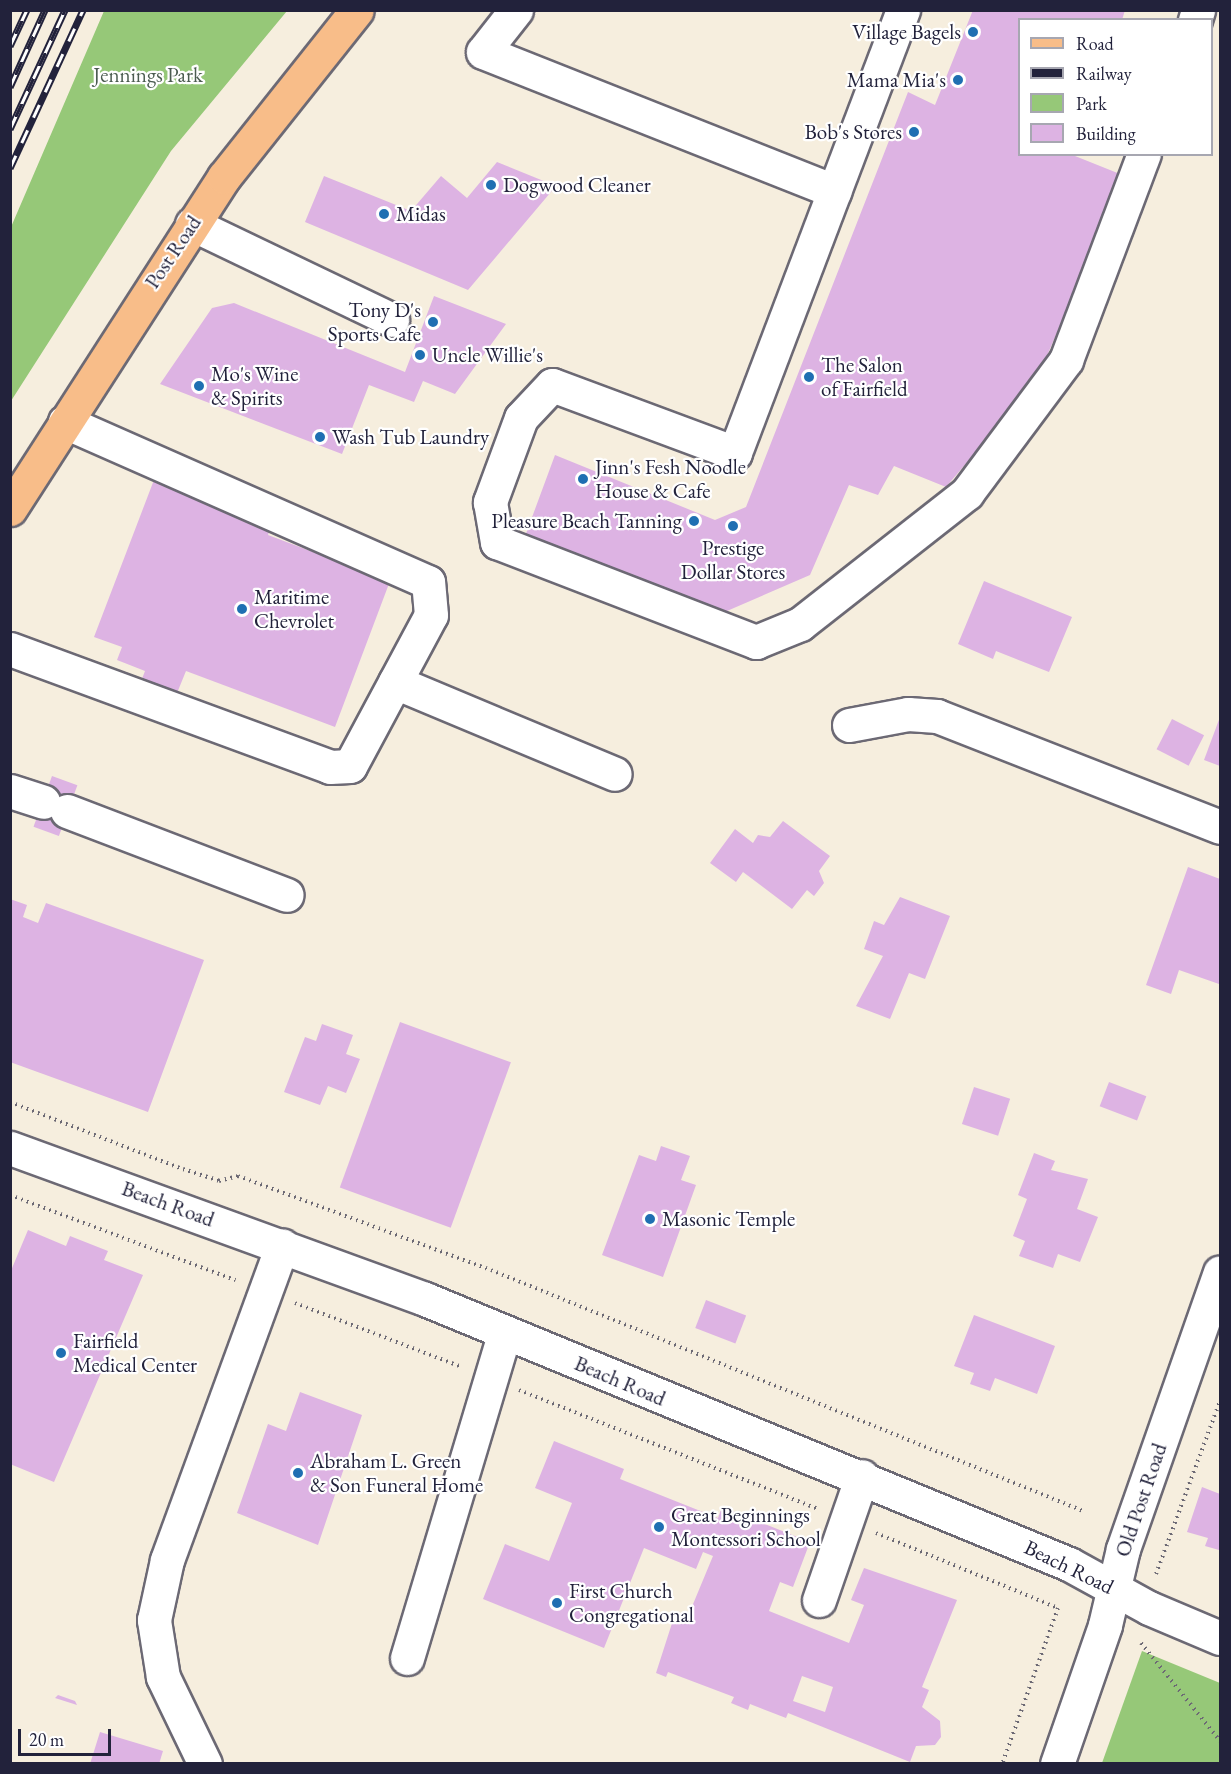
<!DOCTYPE html>
<style>
body{margin:0}
#map{position:relative;width:1231px;height:1774px;overflow:hidden;background:#f6eede;font-family:"EB Garamond",serif}
div>[style]{position:absolute}
[style*='--x']{left:calc(var(--x)*1px);top:calc(var(--y)*1px);width:calc(var(--w)*1px);rotate:calc(var(--a)*1deg)}
.green>*{inset:0;background:#96c878}
.building>*{inset:0;background:#ddb3e3;transform-origin:0 0}
.path>*{height:4px;margin-top:-2px;transform-origin:0;background:repeating-linear-gradient(90deg,#6c6974 0 1.5px,transparent 0 6px)}
.roads{filter:drop-shadow(2px 0 #6c6974) drop-shadow(-2px 0 #6c6974) drop-shadow(0 2px #6c6974) drop-shadow(0 -2px #6c6974)}
.minor>*{height:33px;margin:-16.5px;padding:0 16.5px;transform-origin:16.5px;border-radius:16.5px;background:#fff}
.major>*{height:33px;margin:-16.5px;padding:0 16.5px;transform-origin:16.5px;border-radius:16.5px;background:#f8bd89}
.rail>*{height:7px;margin-top:-3.5px;transform-origin:0;background:repeating-linear-gradient(90deg,#fff 0 14px,#22223b 0 28px);box-sizing:border-box;border-block:2px solid #22223b}
.dots>*{width:16px;height:16px;translate:-50% -50%;box-sizing:border-box;border:3px solid #fff;border-radius:50%}
span{translate:-50% -50%;white-space:nowrap;text-align:center;line-height:1.15;-webkit-text-stroke:4.5px #fff;paint-order:stroke}
.poi-label{font-size:21px;color:#22223b}
.right{translate:-100% -50%;text-align:right}
.left{translate:0 -50%;text-align:left}
.park-label{font-size:21px;color:#4b5c50}
.street-label{font-size:21px;color:#22223b}
.frame{position:absolute;inset:0;border:12px solid #22223b;pointer-events:none}
.legend{position:absolute;left:1018px;top:18px;width:195px;height:138px;box-sizing:border-box;background:#fff;border:2px solid #a7a7b1;margin:0;padding:8px 10px;list-style:none;font-size:18px;color:#22223b}
.legend li{display:flex;align-items:center;gap:12px;height:30px}
.legend b{width:30px;border:2px solid #a7a7b1}
.scale{position:absolute;left:18px;top:1729px;width:93px;height:27px;box-sizing:border-box;border:3px solid #22223b;border-top:0;padding-left:8px;font-size:18px;line-height:21px;white-space:nowrap;color:#22223b;-webkit-text-stroke:4px #fff;paint-order:stroke}
</style>
<div id="map">
<div class="green">
<div style="clip-path:polygon(104px 11px,287px 11px,171px 151px,11px 401px,11px 227px)"></div>
<div style="clip-path:polygon(1142px 1651px,1220px 1683px,1220px 1763px,1102px 1763px)"></div>
</div>
<div class="building">
<div style="clip-path:polygon(973px 10px,1125px 10px,1122px 20px,1020px 20px,1020px 154px,1070px 154px,1125px 176px,1036px 381px,946px 487px,894px 466px,878px 495px,849px 485px,810px 575px,720px 614px,588px 558px,575px 561px,524px 539px,555px 455px,715px 520px,746px 507px,908px 92px,935px 105px)"></div>
<div style="clip-path:polygon(497px 162px,556px 186px,468px 290px,305px 222px,324px 176px,411px 211px,441px 176px,467px 198px)"></div>
<div style="clip-path:polygon(434px 296px,506px 324px,455px 394px,423px 381px,414px 402px,369px 385px,342px 454px,160px 384px,212px 308px,234px 303px,405px 372px)"></div>
<div style="clip-path:polygon(157px 472px,272px 524px,268px 535px,390px 581px,335px 727px,186px 671px,175px 698px,140px 684px,145px 671px,117px 660px,122px 647px,94px 637px)"></div>
<div style="clip-path:polygon(984px 581px,1072px 617px,1049px 672px,996px 651px,993px 659px,958px 644px)"></div>
<div style="clip-path:polygon(1220px 717px,1220px 766px,1204px 760px)"></div>
<div style="left:1172px;top:719px;width:36px;height:34px;rotate:27deg"></div>
<div style="left:52px;top:776px;width:27px;height:54px;rotate:20deg"></div>
<div style="clip-path:polygon(783px 821px,830px 856px,819px 871px,824px 883px,814px 896px,807px 890px,792px 909px,743px 872px,736px 882px,710px 863px,735px 829px,753px 843px,758px 835px,770px 837px)"></div>
<div style="clip-path:polygon(1188px 867px,1220px 879px,1220px 979px,1219px 984px,1179px 970px,1171px 994px,1146px 985px)"></div>
<div style="clip-path:polygon(900px 897px,950px 916px,925px 979px,909px 973px,890px 1019px,856px 1006px,883px 956px,864px 949px,874px 921px,884px 925px)"></div>
<div style="clip-path:polygon(10px 899px,27px 905px,23px 917px,38px 923px,46px 903px,204px 960px,148px 1112px,10px 1062px)"></div>
<div style="left:400px;top:1022px;width:118px;height:176px;rotate:20deg"></div>
<div style="clip-path:polygon(322px 1024px,353px 1035px,346px 1054px,360px 1059px,346px 1093px,328px 1086px,320px 1105px,284px 1092px,305px 1037px,316px 1041px)"></div>
<div style="left:1109px;top:1082px;width:40px;height:26px;rotate:21deg"></div>
<div style="left:974px;top:1087px;width:38px;height:39px;rotate:18deg"></div>
<div style="clip-path:polygon(661px 1146px,690px 1156px,681px 1180px,696px 1185px,663px 1277px,602px 1255px,639px 1155px,656px 1161px)"></div>
<div style="clip-path:polygon(1034px 1153px,1055px 1161px,1051px 1170px,1088px 1179px,1077px 1209px,1098px 1217px,1080px 1262px,1058px 1254px,1053px 1268px,1019px 1256px,1025px 1241px,1013px 1236px,1027px 1199px,1018px 1195px)"></div>
<div style="clip-path:polygon(28px 1230px,66px 1246px,70px 1236px,108px 1251px,104px 1260px,143px 1275px,54px 1482px,10px 1464px,10px 1273px)"></div>
<div style="left:706px;top:1300px;width:43px;height:30px;rotate:21deg"></div>
<div style="clip-path:polygon(974px 1315px,1055px 1346px,1037px 1394px,995px 1378px,990px 1391px,970px 1384px,974px 1373px,954px 1366px)"></div>
<div style="clip-path:polygon(300px 1392px,362px 1415px,318px 1545px,237px 1513px,268px 1424px,286px 1431px)"></div>
<div style="clip-path:polygon(evenodd,554px 1441px,624px 1469px,620px 1479px,718px 1518px,722px 1507px,810px 1542px,793px 1587px,780px 1582px,769px 1611px,849px 1643px,864px 1605px,851px 1600px,864px 1568px,957px 1600px,922px 1687px,929px 1690px,922px 1707px,940px 1721px,941px 1737px,935px 1745px,916px 1746px,910px 1762px,788px 1713px,786px 1718px,750px 1704px,748px 1710px,731px 1703px,734px 1697px,668px 1672px,666px 1677px,656px 1673px,674px 1617px,686px 1621px,713px 1556px,703px 1552px,696px 1569px,644px 1548px,604px 1648px,483px 1599px,505px 1544px,549px 1561px,572px 1503px,535px 1488px,554px 1441px,802px 1676px,833px 1687px,825px 1712px,793px 1701px,802px 1676px)"></div>
<div style="clip-path:polygon(1202px 1487px,1220px 1494px,1219px 1550px,1205px 1546px,1208px 1538px,1187px 1532px)"></div>
<div style="clip-path:polygon(58px 1695px,75px 1701px,77px 1705px,55px 1698px)"></div>
<div style="clip-path:polygon(100px 1732px,163px 1751px,159px 1764px,90px 1764px)"></div>
</div>
<div class="path">
<div style="--x:10;--y:1102;--w:186;--a:21.2"></div>
<div style="--x:183;--y:1169;--w:38;--a:18"></div>
<div style="--x:219;--y:1181;--w:20;--a:-15"></div>
<div style="--x:238;--y:1176;--w:270;--a:20.4"></div>
<div style="--x:491;--y:1270;--w:639;--a:22.15"></div>
<div style="--x:10;--y:1195;--w:241;--a:20.7"></div>
<div style="--x:295;--y:1303;--w:179;--a:21"></div>
<div style="--x:519;--y:1390;--w:320;--a:21.7"></div>
<div style="--x:876;--y:1533;--w:197;--a:22.4"></div>
<div style="--x:1058;--y:1608;--w:166;--a:109.7"></div>
<div style="--x:1156;--y:1574;--w:184;--a:-69.7"></div>
<div style="--x:1141;--y:1643;--w:126;--a:51.1"></div>
</div>
<div class="roads">
<div class="minor">
<div style="--x:516;--y:10;--w:53;--a:128.2"></div>
<div style="--x:483;--y:52;--w:378;--a:21.6"></div>
<div style="--x:903;--y:10;--w:474;--a:110.8"></div>
<div style="--x:735;--y:453;--w:195;--a:-159.6"></div>
<div style="--x:552;--y:385;--w:45;--a:133.2"></div>
<div style="--x:521;--y:418;--w:90;--a:110.3"></div>
<div style="--x:490;--y:502;--w:41;--a:80.1"></div>
<div style="--x:497;--y:542;--w:278;--a:21.1"></div>
<div style="--x:756;--y:642;--w:48;--a:-22.2"></div>
<div style="--x:800;--y:624;--w:212;--a:-38.1"></div>
<div style="--x:967;--y:493;--w:166;--a:-53.3"></div>
<div style="--x:1066;--y:360;--w:220;--a:-69.3"></div>
<div style="--x:1195;--y:20;--w:10;--a:-73"></div>
<div style="--x:192;--y:224;--w:222;--a:25.6"></div>
<div style="--x:10;--y:649;--w:341;--a:20.2"></div>
<div style="--x:330;--y:767;--w:20;--a:-3"></div>
<div style="--x:350;--y:766;--w:171;--a:-61.8"></div>
<div style="--x:431;--y:615;--w:33;--a:-95"></div>
<div style="--x:428;--y:582;--w:397;--a:-156.2"></div>
<div style="--x:395;--y:682;--w:238;--a:22.7"></div>
<div style="--x:849;--y:725;--w:60;--a:-10.6"></div>
<div style="--x:908;--y:714;--w:29;--a:4"></div>
<div style="--x:937;--y:716;--w:304;--a:21.4"></div>
<div style="--x:10;--y:791;--w:35;--a:18"></div>
<div style="--x:67;--y:811;--w:235;--a:20.9"></div>
<div style="--x:10;--y:1148;--w:442;--a:20"></div>
<div style="--x:425;--y:1299;--w:696;--a:22.37"></div>
<div style="--x:1069;--y:1564;--w:91;--a:28.8"></div>
<div style="--x:1149;--y:1608;--w:77;--a:22.9"></div>
<div style="--x:819;--y:1600;--w:131;--a:-70.9"></div>
<div style="--x:407;--y:1658;--w:340;--a:-73.3"></div>
<div style="--x:205;--y:1764;--w:97;--a:-115.8"></div>
<div style="--x:163;--y:1677;--w:58;--a:-99"></div>
<div style="--x:154;--y:1620;--w:61;--a:-77.8"></div>
<div style="--x:167;--y:1560;--w:335;--a:-69.9"></div>
<div style="--x:1057;--y:1764;--w:147;--a:-70.9"></div>
<div style="--x:1105;--y:1625;--w:78;--a:-76.7"></div>
<div style="--x:1123;--y:1549;--w:293;--a:-70.7"></div>
</div>
<div class="major">
<div style="--x:10;--y:509;--w:395;--a:-57.2"></div>
<div style="--x:224;--y:177;--w:213;--a:-51.5"></div>
</div>
</div>
<div class="rail">
<div style="--x:10;--y:46;--w:40;--a:-65"></div>
<div style="--x:10;--y:87;--w:85;--a:-65.6"></div>
<div style="--x:10;--y:129;--w:131;--a:-65.2"></div>
<div style="--x:10;--y:168;--w:174;--a:-65.2"></div>
</div>
<div class="dots">
<div style="left:973px;top:32px;background:#1f6fb2"></div>
<div style="left:958px;top:80px;background:#1f6fb2"></div>
<div style="left:914px;top:132px;background:#1f6fb2"></div>
<div style="left:491px;top:185px;background:#1f6fb2"></div>
<div style="left:384px;top:214px;background:#1f6fb2"></div>
<div style="left:433px;top:322px;background:#1f6fb2"></div>
<div style="left:420px;top:355px;background:#1f6fb2"></div>
<div style="left:809px;top:377px;background:#1f6fb2"></div>
<div style="left:199px;top:386px;background:#1f6fb2"></div>
<div style="left:320px;top:437px;background:#1f6fb2"></div>
<div style="left:583px;top:479px;background:#1f6fb2"></div>
<div style="left:694px;top:521px;background:#1f6fb2"></div>
<div style="left:733px;top:526px;background:#1f6fb2"></div>
<div style="left:242px;top:609px;background:#1f6fb2"></div>
<div style="left:650px;top:1219px;background:#1f6fb2"></div>
<div style="left:61px;top:1353px;background:#1f6fb2"></div>
<div style="left:298px;top:1473px;background:#1f6fb2"></div>
<div style="left:659px;top:1527px;background:#1f6fb2"></div>
<div style="left:557px;top:1603px;background:#1f6fb2"></div>
</div>
<div class="poi-label">
<span class="right" style="left:961px;top:32px">Village Bagels</span>
<span class="right" style="left:946px;top:80px">Mama Mia's</span>
<span class="right" style="left:902px;top:132px">Bob's Stores</span>
<span class="left" style="left:503px;top:185px">Dogwood Cleaner</span>
<span class="left" style="left:396px;top:214px">Midas</span>
<span class="right" style="left:421px;top:322px">Tony D's<br>Sports Cafe</span>
<span class="left" style="left:432px;top:355px">Uncle Willie's</span>
<span class="left" style="left:821px;top:377px">The Salon<br>of Fairfield</span>
<span class="left" style="left:211px;top:386px">Mo's Wine<br>&amp; Spirits</span>
<span class="left" style="left:332px;top:437px">Wash Tub Laundry</span>
<span class="left" style="left:595px;top:479px">Jinn's Fesh Noodle<br>House &amp; Cafe</span>
<span class="right" style="left:682px;top:521px">Pleasure Beach Tanning</span>
<span style="left:733px;top:560px">Prestige<br>Dollar Stores</span>
<span class="left" style="left:254px;top:609px">Maritime<br>Chevrolet</span>
<span class="left" style="left:662px;top:1219px">Masonic Temple</span>
<span class="left" style="left:73px;top:1353px">Fairfield<br>Medical Center</span>
<span class="left" style="left:310px;top:1473px">Abraham L. Green<br>&amp; Son Funeral Home</span>
<span class="left" style="left:671px;top:1527px">Great Beginnings<br>Montessori School</span>
<span class="left" style="left:569px;top:1603px">First Church<br>Congregational</span>
</div>
<div class="park-label">
<span style="left:148px;top:75px">Jennings Park</span>
</div>
<div class="street-label">
<span style="left:173px;top:252px;rotate:-56deg">Post Road</span>
<span style="left:168px;top:1204px;rotate:20deg">Beach Road</span>
<span style="left:620px;top:1381px;rotate:23deg">Beach Road</span>
<span style="left:1141px;top:1500px;rotate:-71deg">Old Post Road</span>
<span style="left:1069px;top:1567px;rotate:26deg">Beach Road</span>
</div>
<div class="frame"></div>
<ul class="legend">
<li><b style="height:8px;background:#f8bd89"></b>Road</li>
<li><b style="height:8px;background:#22223b"></b>Railway</li>
<li><b style="height:16px;background:#96c878"></b>Park</li>
<li><b style="height:16px;background:#ddb3e3"></b>Building</li>
</ul>
<div class="scale">20 m</div>
</div>
